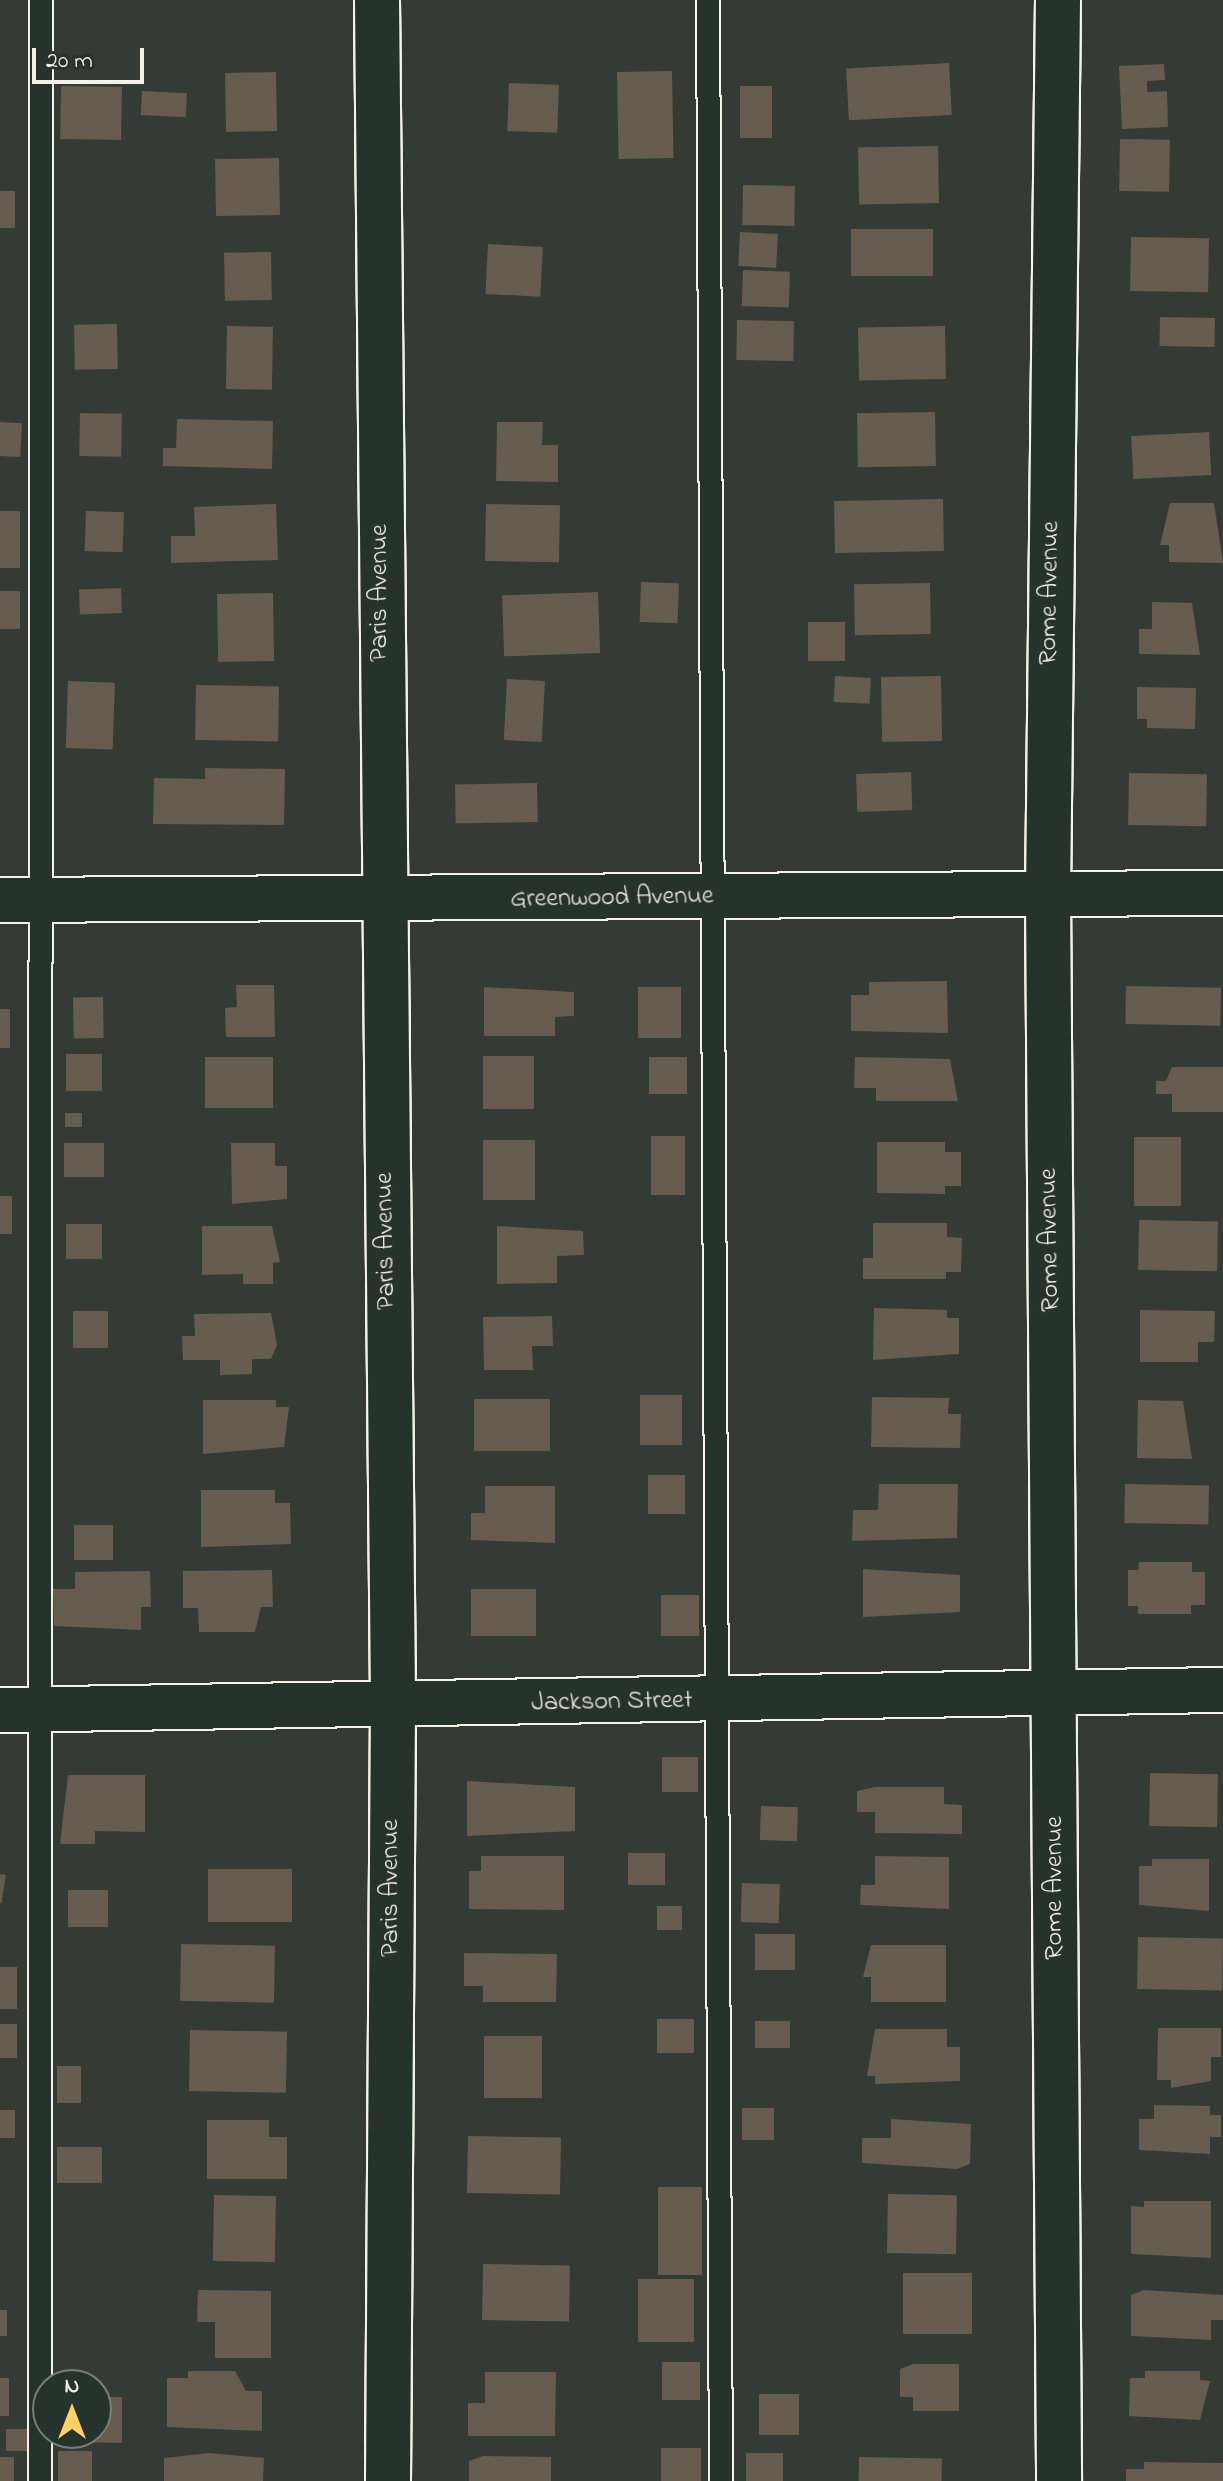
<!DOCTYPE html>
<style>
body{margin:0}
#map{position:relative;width:1223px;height:2481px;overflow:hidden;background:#333b34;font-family:"Indie Flower",sans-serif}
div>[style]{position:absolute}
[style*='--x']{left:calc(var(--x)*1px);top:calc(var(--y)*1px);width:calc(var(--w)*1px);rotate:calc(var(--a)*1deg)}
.building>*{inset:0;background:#665c50;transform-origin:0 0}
.roads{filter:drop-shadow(2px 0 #f4f1e8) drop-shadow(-2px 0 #f4f1e8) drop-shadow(0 2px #f4f1e8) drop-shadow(0 -2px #f4f1e8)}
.lane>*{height:22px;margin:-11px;padding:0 11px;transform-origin:11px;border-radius:11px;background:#26332d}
.street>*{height:44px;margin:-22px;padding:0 22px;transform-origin:22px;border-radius:22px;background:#26332d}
span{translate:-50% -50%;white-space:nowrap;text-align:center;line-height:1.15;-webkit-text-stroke:6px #26332d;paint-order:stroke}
.street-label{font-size:26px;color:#f4f1e8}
.north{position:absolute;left:32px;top:2369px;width:80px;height:80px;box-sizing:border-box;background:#26332d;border:2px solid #787f78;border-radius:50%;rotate:0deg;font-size:22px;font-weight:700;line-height:32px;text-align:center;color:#f4f1e8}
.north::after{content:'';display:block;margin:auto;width:28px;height:36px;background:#ffd166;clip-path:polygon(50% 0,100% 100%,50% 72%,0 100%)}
.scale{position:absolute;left:32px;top:48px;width:112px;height:36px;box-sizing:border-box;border:4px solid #f4f1e8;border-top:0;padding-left:10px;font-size:24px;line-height:28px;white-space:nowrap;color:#f4f1e8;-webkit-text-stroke:6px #26332d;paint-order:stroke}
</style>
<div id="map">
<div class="building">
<div style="left:949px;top:63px;width:52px;height:103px;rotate:87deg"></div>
<div style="clip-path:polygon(1164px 64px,1165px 80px,1147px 81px,1147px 92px,1167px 91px,1168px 127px,1122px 129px,1119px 66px)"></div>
<div style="left:672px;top:71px;width:87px;height:55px;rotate:89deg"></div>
<div style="left:276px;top:72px;width:59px;height:51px;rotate:89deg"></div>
<div style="left:509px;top:83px;width:50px;height:48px;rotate:2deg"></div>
<div style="left:61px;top:86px;width:61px;height:53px;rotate:1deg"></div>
<div style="left:740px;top:86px;width:32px;height:52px"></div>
<div style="left:142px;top:91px;width:45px;height:24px;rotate:3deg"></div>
<div style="left:1120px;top:139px;width:50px;height:52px;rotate:1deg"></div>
<div style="left:938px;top:146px;width:57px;height:80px;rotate:89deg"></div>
<div style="left:279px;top:158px;width:57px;height:64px;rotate:89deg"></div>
<div style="left:743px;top:185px;width:52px;height:40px;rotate:1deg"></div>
<div style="left:0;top:191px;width:15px;height:37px"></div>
<div style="left:851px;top:229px;width:82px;height:47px"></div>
<div style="left:740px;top:232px;width:38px;height:34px;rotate:3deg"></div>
<div style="left:1131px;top:237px;width:78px;height:54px;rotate:1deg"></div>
<div style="left:488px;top:244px;width:55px;height:50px;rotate:3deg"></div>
<div style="left:271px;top:252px;width:48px;height:47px;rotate:89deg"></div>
<div style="left:743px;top:270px;width:47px;height:36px;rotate:2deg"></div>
<div style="left:1160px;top:317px;width:55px;height:29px;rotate:1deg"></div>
<div style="left:737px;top:320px;width:57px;height:40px;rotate:1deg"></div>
<div style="left:117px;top:324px;width:45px;height:43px;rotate:89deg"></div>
<div style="left:227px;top:326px;width:46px;height:63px;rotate:1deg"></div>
<div style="left:945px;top:326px;width:53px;height:87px;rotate:89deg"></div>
<div style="left:935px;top:412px;width:54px;height:78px;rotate:89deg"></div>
<div style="left:80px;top:413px;width:42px;height:43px;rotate:1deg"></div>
<div style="clip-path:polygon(177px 419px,273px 421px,272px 469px,163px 466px,163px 448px,176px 448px)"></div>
<div style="left:0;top:422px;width:22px;height:34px;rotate:3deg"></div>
<div style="clip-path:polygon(497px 422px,543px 422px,542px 445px,558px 445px,558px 482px,496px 481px)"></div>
<div style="left:1209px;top:432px;width:43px;height:78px;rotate:87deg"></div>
<div style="left:943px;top:499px;width:52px;height:109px;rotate:89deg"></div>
<div style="clip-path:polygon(1170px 503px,1214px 503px,1223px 563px,1169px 562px,1169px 545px,1160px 545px)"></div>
<div style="clip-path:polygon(276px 504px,278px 560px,171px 563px,171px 536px,195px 536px,194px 507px)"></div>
<div style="left:486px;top:504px;width:74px;height:57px;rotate:1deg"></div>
<div style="left:0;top:511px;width:20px;height:57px"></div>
<div style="left:86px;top:511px;width:38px;height:40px;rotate:2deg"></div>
<div style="left:641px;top:582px;width:38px;height:40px;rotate:2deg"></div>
<div style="left:930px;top:583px;width:51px;height:76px;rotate:89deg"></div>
<div style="left:121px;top:588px;width:25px;height:42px;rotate:88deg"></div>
<div style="left:20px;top:591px;width:38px;height:20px;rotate:90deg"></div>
<div style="left:598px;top:592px;width:61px;height:96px;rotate:88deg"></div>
<div style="left:273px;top:593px;width:68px;height:56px;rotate:89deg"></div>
<div style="clip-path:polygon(1152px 602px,1192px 603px,1200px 655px,1139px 654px,1139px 629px,1152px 629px)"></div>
<div style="left:845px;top:622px;width:39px;height:37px;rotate:90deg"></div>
<div style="left:835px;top:676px;width:36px;height:26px;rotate:3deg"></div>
<div style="left:941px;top:676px;width:65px;height:60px;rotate:89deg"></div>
<div style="left:507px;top:679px;width:38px;height:61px;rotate:3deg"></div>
<div style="left:68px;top:681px;width:47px;height:67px;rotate:2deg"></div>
<div style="left:196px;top:685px;width:83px;height:55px;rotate:1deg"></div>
<div style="clip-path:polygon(1137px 687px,1196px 688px,1195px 729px,1147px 728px,1147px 719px,1137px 719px)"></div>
<div style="clip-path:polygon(205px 768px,285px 769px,284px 825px,153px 824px,154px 778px,205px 779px)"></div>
<div style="left:911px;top:772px;width:38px;height:55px;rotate:88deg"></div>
<div style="left:1129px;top:773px;width:78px;height:52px;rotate:1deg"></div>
<div style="left:537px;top:783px;width:39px;height:82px;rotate:89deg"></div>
<div style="clip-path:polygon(947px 981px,948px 1033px,851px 1031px,851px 995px,869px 995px,869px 982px)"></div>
<div style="clip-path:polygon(236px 985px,274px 985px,275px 1037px,226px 1037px,225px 1008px,237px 1007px)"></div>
<div style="left:1126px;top:986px;width:95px;height:38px;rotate:1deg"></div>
<div style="clip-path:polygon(484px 987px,574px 992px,574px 1016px,555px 1017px,555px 1036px,484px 1036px)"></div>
<div style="left:638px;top:987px;width:43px;height:51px"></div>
<div style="left:103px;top:997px;width:41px;height:30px;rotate:89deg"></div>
<div style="left:0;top:1009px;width:10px;height:39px"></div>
<div style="left:66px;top:1054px;width:36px;height:37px"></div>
<div style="left:483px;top:1056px;width:51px;height:53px"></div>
<div style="left:273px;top:1057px;width:51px;height:68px;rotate:90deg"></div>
<div style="left:649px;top:1057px;width:38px;height:37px"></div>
<div style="clip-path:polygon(855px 1057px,950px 1059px,958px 1101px,876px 1101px,876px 1088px,854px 1088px)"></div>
<div style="clip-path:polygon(1172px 1067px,1223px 1067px,1223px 1112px,1172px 1112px,1172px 1094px,1156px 1094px,1156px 1081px,1166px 1081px)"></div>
<div style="left:65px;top:1113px;width:17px;height:14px"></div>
<div style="left:651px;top:1136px;width:34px;height:59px"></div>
<div style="left:1134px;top:1137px;width:47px;height:69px"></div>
<div style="left:535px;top:1140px;width:60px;height:52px;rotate:90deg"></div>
<div style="clip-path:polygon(877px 1142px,945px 1142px,945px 1152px,961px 1152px,961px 1186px,945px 1186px,945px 1194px,877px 1193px)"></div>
<div style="left:64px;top:1143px;width:40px;height:34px"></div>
<div style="clip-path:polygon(231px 1143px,275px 1143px,275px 1166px,287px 1166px,287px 1199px,232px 1204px)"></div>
<div style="left:0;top:1196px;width:12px;height:38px"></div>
<div style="left:1139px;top:1220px;width:79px;height:50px;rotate:1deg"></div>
<div style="clip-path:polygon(873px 1223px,947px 1223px,947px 1237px,962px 1238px,961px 1272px,946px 1272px,946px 1279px,863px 1279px,863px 1258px,873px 1258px)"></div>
<div style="left:102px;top:1224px;width:35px;height:36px;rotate:90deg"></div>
<div style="clip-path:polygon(202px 1226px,272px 1226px,280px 1262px,273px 1263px,273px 1284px,243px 1284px,243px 1274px,202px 1275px)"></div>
<div style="clip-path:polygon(497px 1226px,583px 1231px,584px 1255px,557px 1256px,557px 1283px,497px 1284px)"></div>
<div style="clip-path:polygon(874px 1308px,947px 1310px,947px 1318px,959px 1318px,959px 1354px,873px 1360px)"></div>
<div style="clip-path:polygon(1140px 1310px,1215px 1311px,1214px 1342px,1198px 1342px,1198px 1362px,1140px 1362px)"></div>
<div style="left:73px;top:1311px;width:35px;height:37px"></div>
<div style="clip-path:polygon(271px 1313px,277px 1345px,271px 1359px,252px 1359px,252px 1374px,220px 1375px,220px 1360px,183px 1360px,182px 1336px,195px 1336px,194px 1314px)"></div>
<div style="clip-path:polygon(552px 1316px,553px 1346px,532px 1346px,533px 1370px,484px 1370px,483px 1317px)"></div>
<div style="left:640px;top:1395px;width:42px;height:50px"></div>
<div style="clip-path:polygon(872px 1397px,949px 1398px,948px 1414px,961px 1414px,960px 1448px,871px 1447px)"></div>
<div style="left:550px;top:1399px;width:52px;height:76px;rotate:90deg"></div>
<div style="clip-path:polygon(203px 1400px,276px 1400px,276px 1407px,289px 1407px,284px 1447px,203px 1454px)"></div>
<div style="clip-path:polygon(1138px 1400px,1183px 1401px,1192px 1459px,1137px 1458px)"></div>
<div style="left:648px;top:1475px;width:37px;height:39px"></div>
<div style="clip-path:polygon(879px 1484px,958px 1484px,957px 1538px,852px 1541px,853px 1510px,878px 1510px)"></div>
<div style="left:1125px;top:1484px;width:84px;height:39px;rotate:1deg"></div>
<div style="clip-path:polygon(485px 1486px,555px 1486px,555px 1543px,471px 1540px,471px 1513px,485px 1513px)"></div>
<div style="clip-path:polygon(201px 1490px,275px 1490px,275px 1503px,290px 1503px,291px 1544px,201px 1547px)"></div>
<div style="left:113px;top:1525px;width:35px;height:39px;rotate:90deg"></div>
<div style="clip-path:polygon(1139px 1562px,1192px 1562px,1192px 1572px,1205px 1572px,1205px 1605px,1191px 1605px,1191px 1614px,1138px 1614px,1138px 1606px,1128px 1606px,1128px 1570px,1138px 1570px)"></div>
<div style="clip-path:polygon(863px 1569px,960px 1575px,960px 1612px,863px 1617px)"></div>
<div style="clip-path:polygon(272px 1570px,273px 1607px,261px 1607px,255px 1632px,199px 1632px,198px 1608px,183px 1608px,183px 1571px)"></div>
<div style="clip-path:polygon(150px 1571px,151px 1607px,141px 1607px,141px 1630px,54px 1626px,53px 1589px,75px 1589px,75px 1572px)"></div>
<div style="left:471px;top:1589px;width:65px;height:47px"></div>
<div style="left:661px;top:1595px;width:38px;height:41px"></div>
<div style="left:662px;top:1757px;width:36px;height:35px"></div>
<div style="left:1150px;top:1773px;width:68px;height:53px;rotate:1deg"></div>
<div style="clip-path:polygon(68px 1775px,145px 1775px,145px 1832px,95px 1831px,95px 1844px,60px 1844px)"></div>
<div style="clip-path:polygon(467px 1781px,575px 1787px,575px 1831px,467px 1836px)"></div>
<div style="clip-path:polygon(875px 1787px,944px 1787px,944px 1804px,962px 1805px,962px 1834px,875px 1833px,875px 1812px,857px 1812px,857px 1791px)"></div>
<div style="left:761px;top:1806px;width:37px;height:34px;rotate:2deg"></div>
<div style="left:628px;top:1853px;width:37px;height:32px"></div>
<div style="clip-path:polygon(481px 1856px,564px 1856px,564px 1910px,469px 1909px,469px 1871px,481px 1871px)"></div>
<div style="clip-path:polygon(875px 1856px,949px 1857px,949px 1909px,860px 1905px,861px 1885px,875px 1885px)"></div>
<div style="clip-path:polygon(1152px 1859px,1209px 1859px,1209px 1911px,1139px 1905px,1139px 1866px,1152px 1866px)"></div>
<div style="left:208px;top:1869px;width:84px;height:53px"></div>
<div style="left:0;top:1874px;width:6px;height:29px;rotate:9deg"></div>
<div style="left:742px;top:1883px;width:38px;height:39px;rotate:2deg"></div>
<div style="left:108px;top:1890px;width:37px;height:40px;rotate:90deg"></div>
<div style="left:657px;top:1906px;width:25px;height:24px"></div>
<div style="left:755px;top:1934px;width:40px;height:36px"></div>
<div style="left:1138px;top:1937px;width:85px;height:52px;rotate:1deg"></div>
<div style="left:181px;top:1944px;width:94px;height:57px;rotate:1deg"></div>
<div style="clip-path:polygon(871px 1945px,946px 1945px,946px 2002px,871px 2002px,871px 1977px,863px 1977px)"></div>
<div style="clip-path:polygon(464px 1953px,557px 1954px,556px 2002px,483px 2002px,483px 1986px,464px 1986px)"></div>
<div style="left:0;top:1967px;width:17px;height:42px"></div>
<div style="left:657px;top:2019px;width:37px;height:34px"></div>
<div style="left:755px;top:2021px;width:35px;height:27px"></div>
<div style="left:0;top:2024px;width:17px;height:34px"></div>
<div style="clip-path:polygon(1158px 2028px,1221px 2028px,1221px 2057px,1211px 2057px,1211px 2081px,1171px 2088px,1171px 2080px,1157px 2080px)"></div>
<div style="clip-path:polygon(875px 2029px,947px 2029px,947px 2047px,960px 2047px,960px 2081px,875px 2084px,875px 2076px,867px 2076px)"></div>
<div style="left:190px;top:2030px;width:97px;height:61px;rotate:1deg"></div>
<div style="left:484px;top:2036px;width:58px;height:62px"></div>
<div style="left:57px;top:2066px;width:24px;height:37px"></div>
<div style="clip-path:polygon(1154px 2105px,1210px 2106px,1210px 2115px,1221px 2115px,1221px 2137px,1210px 2137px,1210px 2154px,1139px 2150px,1139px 2119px,1154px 2119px)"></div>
<div style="left:742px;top:2108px;width:32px;height:32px"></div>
<div style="left:0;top:2110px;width:15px;height:28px"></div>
<div style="clip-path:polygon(891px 2119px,971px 2124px,970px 2164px,957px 2169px,862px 2163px,862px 2138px,891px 2138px)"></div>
<div style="clip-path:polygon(207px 2120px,269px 2120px,269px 2137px,287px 2137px,287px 2179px,207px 2179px)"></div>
<div style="left:468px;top:2136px;width:93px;height:57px;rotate:1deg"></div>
<div style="left:57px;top:2147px;width:45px;height:36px"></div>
<div style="left:658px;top:2187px;width:44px;height:88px"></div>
<div style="left:888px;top:2194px;width:69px;height:59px;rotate:1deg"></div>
<div style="left:214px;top:2195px;width:62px;height:66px;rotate:1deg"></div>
<div style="clip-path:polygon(1144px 2201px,1211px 2201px,1211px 2258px,1131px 2254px,1131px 2206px,1144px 2207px)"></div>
<div style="left:483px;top:2264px;width:87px;height:56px;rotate:1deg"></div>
<div style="left:903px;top:2273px;width:69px;height:61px"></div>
<div style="left:638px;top:2279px;width:56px;height:63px"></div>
<div style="clip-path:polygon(198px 2290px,271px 2291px,271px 2358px,215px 2358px,215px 2322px,197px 2322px)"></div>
<div style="clip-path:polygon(1144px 2290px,1223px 2295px,1223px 2320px,1211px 2320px,1211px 2340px,1131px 2336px,1131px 2295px)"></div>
<div style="left:0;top:2310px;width:7px;height:26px"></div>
<div style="left:662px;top:2362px;width:38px;height:38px"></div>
<div style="clip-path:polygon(913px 2364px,959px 2364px,959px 2411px,913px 2411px,913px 2397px,900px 2397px,900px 2369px)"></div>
<div style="clip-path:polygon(188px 2371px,235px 2371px,246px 2391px,262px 2391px,262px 2431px,167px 2427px,167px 2378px,188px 2378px)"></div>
<div style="clip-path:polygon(1145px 2371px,1200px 2371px,1200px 2380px,1210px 2381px,1200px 2420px,1129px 2416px,1130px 2378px,1145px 2378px)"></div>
<div style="clip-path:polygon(485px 2372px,556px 2372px,555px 2436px,468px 2436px,468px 2403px,485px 2403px)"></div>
<div style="left:0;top:2378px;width:9px;height:38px"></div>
<div style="left:759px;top:2394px;width:40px;height:41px"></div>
<div style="clip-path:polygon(96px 2397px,122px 2397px,122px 2443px,83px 2442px,83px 2433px,96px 2433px)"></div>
<div style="left:6px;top:2429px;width:22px;height:22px"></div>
<div style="left:661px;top:2448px;width:40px;height:33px"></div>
<div style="left:58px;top:2451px;width:34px;height:30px"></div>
<div style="clip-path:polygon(209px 2453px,264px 2458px,263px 2481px,164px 2481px,164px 2458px)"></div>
<div style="left:746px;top:2453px;width:37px;height:28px"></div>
<div style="clip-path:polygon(483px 2456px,551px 2457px,551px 2481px,469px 2481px,469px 2461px)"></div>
<div style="left:0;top:2457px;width:14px;height:24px"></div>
<div style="left:859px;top:2457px;width:83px;height:24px;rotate:1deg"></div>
<div style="clip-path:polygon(1144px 2462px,1223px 2463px,1223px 2481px,1126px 2481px,1126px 2469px,1144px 2469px)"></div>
</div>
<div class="roads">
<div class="lane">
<div style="--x:708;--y:0;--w:2481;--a:89.7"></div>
<div style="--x:40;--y:2481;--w:2481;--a:-89.98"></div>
</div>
<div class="street">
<div style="--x:377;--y:0;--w:1706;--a:89.46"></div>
<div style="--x:393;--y:1706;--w:775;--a:90.37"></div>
<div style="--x:1058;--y:0;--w:893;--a:90.64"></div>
<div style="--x:1048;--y:893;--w:1588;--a:89.6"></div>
<div style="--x:0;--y:900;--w:1223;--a:-0.33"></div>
<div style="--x:0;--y:1710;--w:1223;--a:-0.94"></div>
</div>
</div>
<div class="street-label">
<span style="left:381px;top:593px;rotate:-90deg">Paris Avenue</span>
<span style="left:1051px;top:593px;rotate:-89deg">Rome Avenue</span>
<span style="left:612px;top:899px;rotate:-1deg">Greenwood Avenue</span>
<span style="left:1051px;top:1240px;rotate:-91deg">Rome Avenue</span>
<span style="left:387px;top:1241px;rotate:-91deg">Paris Avenue</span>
<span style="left:612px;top:1703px;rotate:-1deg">Jackson Street</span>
<span style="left:392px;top:1888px;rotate:-90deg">Paris Avenue</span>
<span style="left:1056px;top:1888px;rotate:-90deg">Rome Avenue</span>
</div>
<div class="north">N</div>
<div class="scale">20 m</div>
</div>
